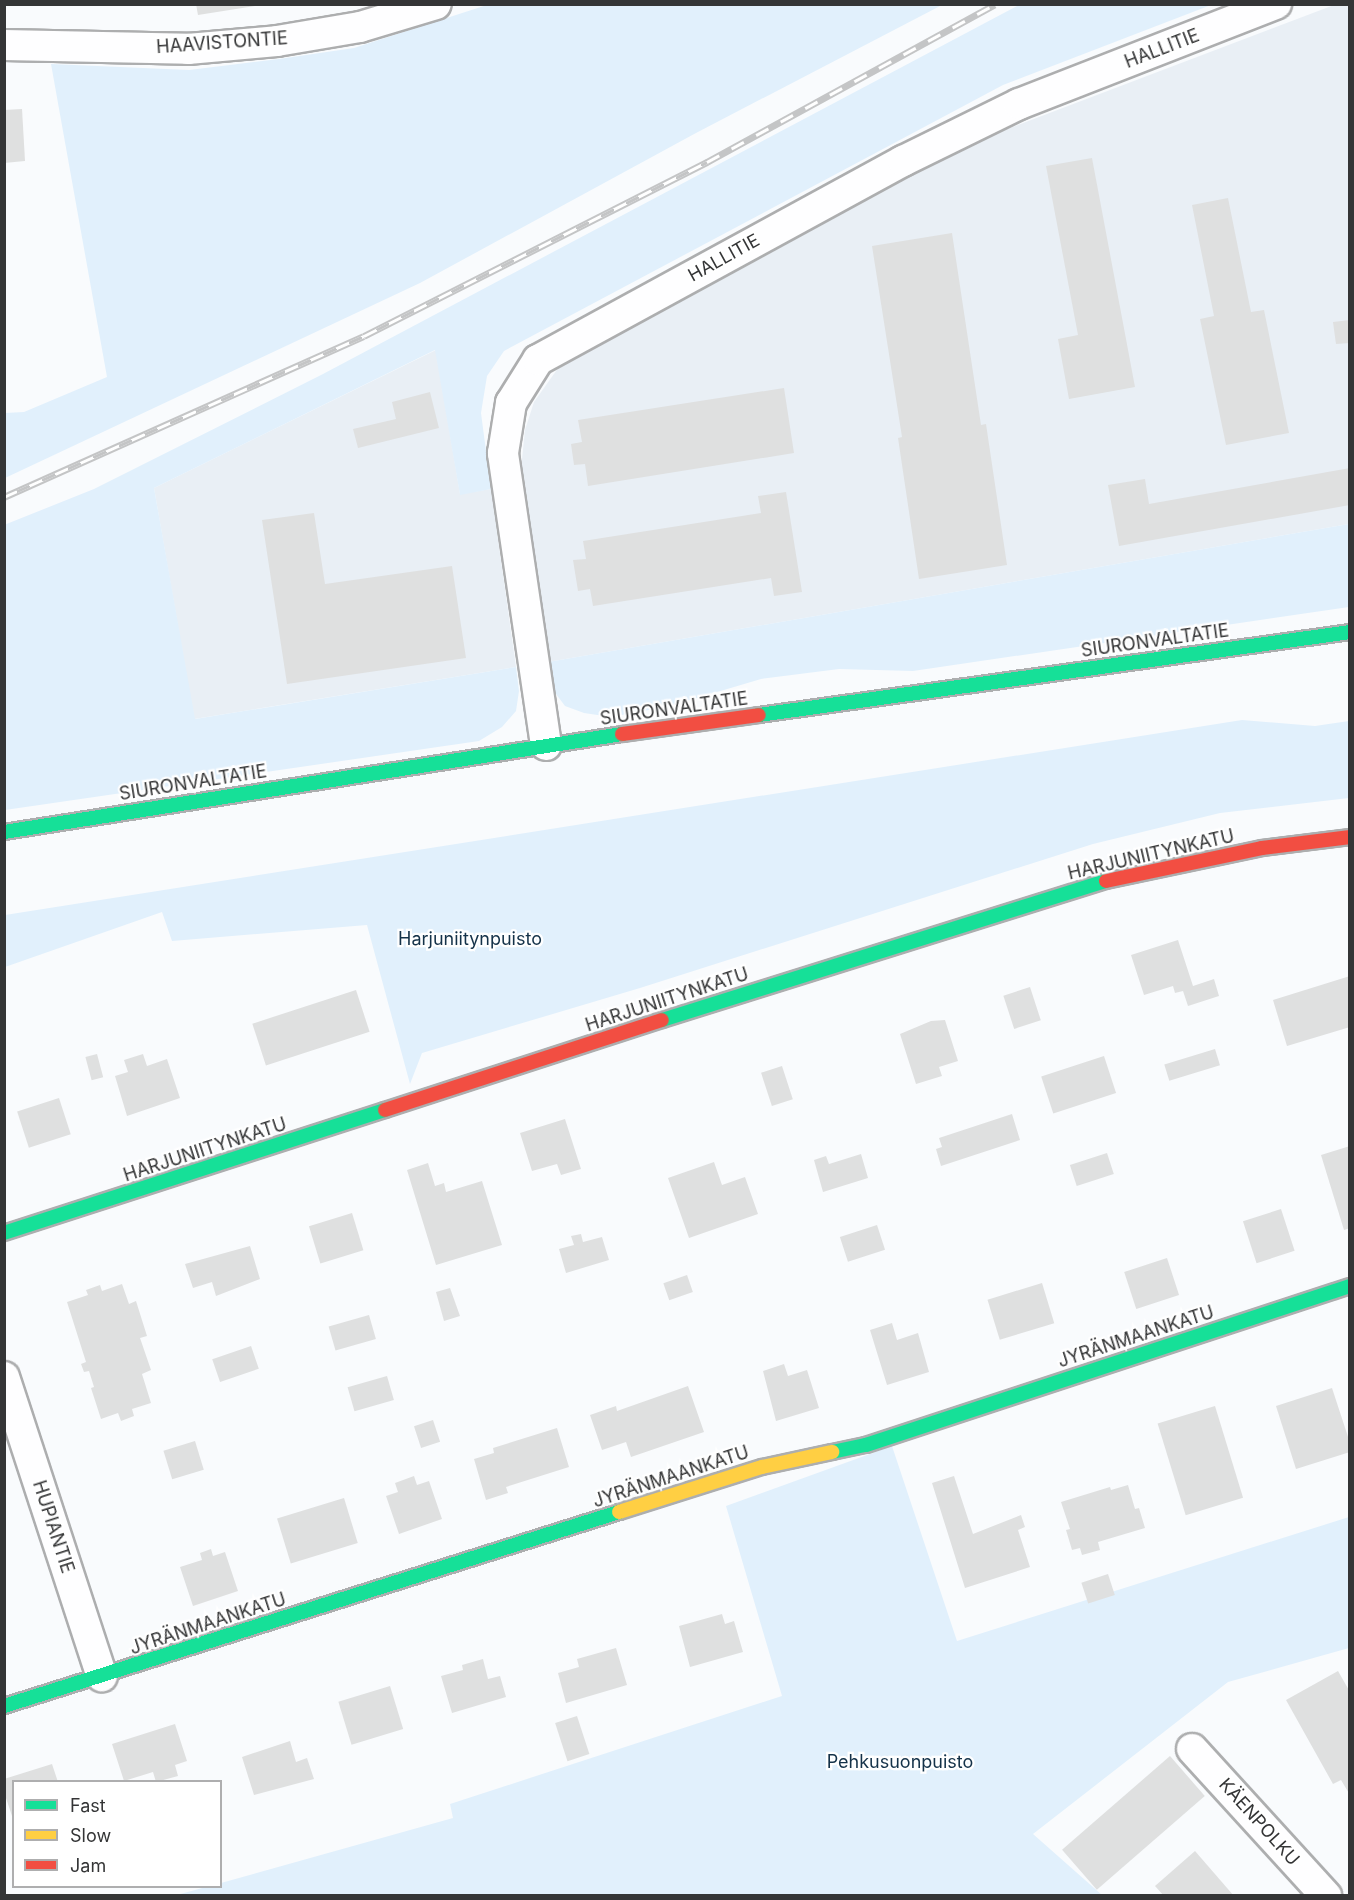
<!DOCTYPE html>
<meta charset="utf-8">
<style>
body{margin:0}
#map{position:relative;width:1354px;height:1900px;overflow:hidden;background:#f9fbfd;font-family:Inter,sans-serif}
div>[style]{position:absolute}
[style*='--x']{left:calc(var(--x)*1px);top:calc(var(--y)*1px);width:calc(var(--w)*1px);rotate:calc(var(--a)*1deg)}
.built>*{inset:0;background:#e9eff5}
.green>*{inset:0;background:#e1f0fc}
.building>*{inset:0;background:#dfe0e0;transform-origin:0 0}
.roads{filter:drop-shadow(2px 0 #adaeaf) drop-shadow(-2px 0 #adaeaf) drop-shadow(0 2px #adaeaf) drop-shadow(0 -2px #adaeaf)}
.street>*{height:30px;margin:-15px;padding:0 15px;transform-origin:15px;border-radius:15px;background:#fefeff}
.fast>*{height:14px;margin:-7px;padding:0 7px;transform-origin:7px;border-radius:7px;background:#16e098}
.slow>*{height:14px;margin:-7px;padding:0 7px;transform-origin:7px;border-radius:7px;background:#ffcf43}
.jam>*{height:14px;margin:-7px;padding:0 7px;transform-origin:7px;border-radius:7px;background:#f24e42}
.rail>*{height:7px;margin-top:-3.5px;transform-origin:0;background:repeating-linear-gradient(90deg,#fff 0 14px,#c4c5c6 0 28px);box-sizing:border-box;border-block:2px solid #c4c5c6}
span{translate:-50% -50%;white-space:nowrap;text-align:center;line-height:1.15;-webkit-text-stroke:4.5px #fff;paint-order:stroke}
.street-label{font-size:18px;color:#343536}
.park-label{font-size:18px;color:#143249}
.frame{position:absolute;inset:0;border:6px solid #343536;pointer-events:none}
.legend{position:absolute;left:12px;top:1780px;width:210px;height:108px;box-sizing:border-box;background:#fff;border:2px solid #aeaeaf;margin:0;padding:8px 10px;list-style:none;font-size:18px;color:#343536}
.legend li{display:flex;align-items:center;gap:12px;height:30px}
.legend b{width:30px;border:2px solid #aeaeaf}
</style>
<div id="map">
<div class="built">
<div style="clip-path:polygon(1334px 5px,1349px 5px,1349px 524px,548px 662px,521px 469px,525px 430px,534px 402px,561px 364px,595px 336px,771px 245px,1002px 131px)"></div>
<div style="clip-path:polygon(436px 350px,460px 494px,491px 489px,516px 667px,194px 719px,154px 488px)"></div>
</div>
<div class="green">
<div style="clip-path:polygon(490px 4px,942px 5px,696px 133px,420px 283px,5px 478px,5px 413px,24px 412px,107px 377px,51px 64px,189px 70px,279px 59px,354px 48px)"></div>
<div style="clip-path:polygon(1019px 5px,1211px 5px,1003px 85px,504px 351px,487px 376px,481px 413px,491px 489px,460px 495px,435px 350px,154px 488px,195px 719px,516px 667px,519px 691px,516px 711px,502px 727px,479px 741px,5px 810px,4px 525px,94px 489px,323px 374px)"></div>
<div style="clip-path:polygon(1349px 524px,1349px 607px,913px 671px,839px 669px,761px 679px,670px 706px,611px 717px,584px 713px,565px 706px,553px 690px,548px 662px)"></div>
<div style="clip-path:polygon(1242px 720px,1315px 726px,1349px 721px,1349px 798px,1220px 813px,1093px 844px,640px 988px,422px 1053px,410px 1084px,367px 925px,172px 941px,162px 912px,5px 967px,5px 915px)"></div>
<div style="clip-path:polygon(892px 1446px,957px 1641px,1349px 1517px,1349px 1648px,1228px 1682px,1033px 1834px,1102px 1895px,173px 1896px,206px 1887px,220px 1886px,221px 1883px,453px 1818px,450px 1804px,782px 1696px,726px 1506px)"></div>
</div>
<div class="building">
<div style="clip-path:polygon(196px 4px,255px 4px,255px 6px,198px 15px)"></div>
<div style="clip-path:polygon(22px 109px,25px 161px,4px 163px,4px 110px)"></div>
<div style="clip-path:polygon(1092px 158px,1135px 387px,1069px 399px,1058px 339px,1078px 335px,1046px 166px)"></div>
<div style="clip-path:polygon(1228px 198px,1251px 312px,1264px 310px,1289px 433px,1226px 445px,1200px 319px,1214px 316px,1192px 205px)"></div>
<div style="clip-path:polygon(952px 233px,981px 425px,986px 424px,1007px 565px,919px 579px,898px 438px,902px 437px,872px 246px)"></div>
<div style="clip-path:polygon(1350px 320px,1350px 343px,1336px 344px,1333px 322px)"></div>
<div style="clip-path:polygon(784px 388px,794px 453px,588px 486px,585px 464px,574px 465px,571px 444px,582px 442px,578px 420px)"></div>
<div style="clip-path:polygon(430px 392px,439px 428px,358px 448px,353px 429px,396px 419px,392px 402px)"></div>
<div style="clip-path:polygon(1350px 468px,1350px 505px,1119px 546px,1108px 485px,1145px 479px,1149px 504px)"></div>
<div style="clip-path:polygon(786px 492px,802px 592px,774px 596px,771px 578px,593px 606px,590px 589px,578px 591px,573px 560px,586px 559px,583px 541px,761px 513px,758px 496px)"></div>
<div style="clip-path:polygon(314px 513px,325px 584px,452px 566px,466px 658px,287px 684px,262px 520px)"></div>
<div style="clip-path:polygon(1178px 940px,1193px 986px,1214px 979px,1219px 996px,1188px 1006px,1183px 991px,1175px 993px,1173px 986px,1144px 995px,1131px 955px)"></div>
<div style="clip-path:polygon(1350px 976px,1350px 1027px,1287px 1046px,1273px 1000px)"></div>
<div style="left:1030px;top:987px;width:35px;height:28px;rotate:72deg"></div>
<div style="left:356px;top:990px;width:44px;height:109px;rotate:72deg"></div>
<div style="clip-path:polygon(945px 1020px,958px 1061px,939px 1067px,942px 1076px,916px 1084px,900px 1034px,931px 1021px)"></div>
<div style="left:1215px;top:1049px;width:17px;height:53px;rotate:73deg"></div>
<div style="left:97px;top:1054px;width:24px;height:12px;rotate:75deg"></div>
<div style="clip-path:polygon(143px 1054px,147px 1066px,167px 1059px,180px 1098px,127px 1116px,115px 1076px,128px 1072px,124px 1060px)"></div>
<div style="left:1104px;top:1056px;width:39px;height:66px;rotate:72deg"></div>
<div style="left:782px;top:1066px;width:35px;height:22px;rotate:72deg"></div>
<div style="left:59px;top:1098px;width:38px;height:44px;rotate:72deg"></div>
<div style="clip-path:polygon(1012px 1114px,1020px 1140px,941px 1166px,936px 1149px,942px 1147px,939px 1138px)"></div>
<div style="clip-path:polygon(565px 1119px,581px 1169px,561px 1175px,557px 1164px,532px 1171px,520px 1133px)"></div>
<div style="clip-path:polygon(1350px 1146px,1350px 1228px,1344px 1230px,1321px 1155px)"></div>
<div style="left:1107px;top:1153px;width:22px;height:39px;rotate:72deg"></div>
<div style="clip-path:polygon(861px 1154px,868px 1178px,823px 1192px,814px 1160px,826px 1156px,829px 1164px)"></div>
<div style="clip-path:polygon(714px 1162px,722px 1185px,745px 1177px,758px 1214px,689px 1238px,668px 1178px)"></div>
<div style="clip-path:polygon(428px 1163px,435px 1186px,444px 1183px,446px 1192px,482px 1181px,502px 1245px,436px 1265px,407px 1170px)"></div>
<div style="left:1281px;top:1209px;width:44px;height:40px;rotate:72deg"></div>
<div style="left:352px;top:1213px;width:39px;height:45px;rotate:73deg"></div>
<div style="left:877px;top:1225px;width:26px;height:39px;rotate:72deg"></div>
<div style="clip-path:polygon(581px 1234px,583px 1242px,602px 1237px,609px 1260px,566px 1273px,559px 1249px,574px 1245px,571px 1236px)"></div>
<div style="clip-path:polygon(250px 1246px,260px 1279px,216px 1296px,212px 1282px,193px 1288px,185px 1264px)"></div>
<div style="left:1167px;top:1258px;width:39px;height:45px;rotate:72deg"></div>
<div style="left:687px;top:1275px;width:18px;height:25px;rotate:71deg"></div>
<div style="left:1042px;top:1283px;width:42px;height:57px;rotate:73deg"></div>
<div style="clip-path:polygon(122px 1284px,129px 1304px,136px 1301px,147px 1336px,140px 1338px,151px 1370px,142px 1374px,151px 1403px,132px 1409px,134px 1416px,121px 1421px,118px 1413px,101px 1419px,91px 1388px,94px 1387px,89px 1371px,84px 1372px,81px 1364px,86px 1362px,67px 1302px,88px 1295px,86px 1290px,100px 1285px,102px 1291px)"></div>
<div style="clip-path:polygon(450px 1288px,460px 1316px,444px 1321px,436px 1292px)"></div>
<div style="left:369px;top:1315px;width:25px;height:42px;rotate:74deg"></div>
<div style="clip-path:polygon(892px 1323px,897px 1340px,918px 1333px,929px 1372px,887px 1385px,870px 1330px)"></div>
<div style="left:251px;top:1346px;width:24px;height:41px;rotate:71deg"></div>
<div style="clip-path:polygon(784px 1364px,788px 1376px,807px 1370px,819px 1408px,776px 1421px,763px 1371px)"></div>
<div style="left:387px;top:1376px;width:25px;height:41px;rotate:74deg"></div>
<div style="clip-path:polygon(688px 1386px,704px 1432px,631px 1457px,626px 1442px,602px 1450px,590px 1415px,616px 1406px,617px 1411px)"></div>
<div style="clip-path:polygon(1332px 1388px,1350px 1443px,1350px 1452px,1296px 1469px,1276px 1406px)"></div>
<div style="left:1215px;top:1406px;width:96px;height:60px;rotate:73deg"></div>
<div style="left:433px;top:1420px;width:23px;height:20px;rotate:72deg"></div>
<div style="clip-path:polygon(557px 1428px,569px 1467px,506px 1487px,508px 1493px,486px 1500px,474px 1459px,494px 1453px,493px 1448px)"></div>
<div style="left:195px;top:1441px;width:30px;height:33px;rotate:73deg"></div>
<div style="clip-path:polygon(414px 1476px,417px 1485px,429px 1481px,442px 1519px,399px 1534px,386px 1496px,398px 1492px,395px 1483px)"></div>
<div style="clip-path:polygon(954px 1476px,973px 1534px,1021px 1515px,1025px 1527px,1018px 1530px,1030px 1567px,965px 1588px,932px 1483px)"></div>
<div style="clip-path:polygon(1128px 1485px,1135px 1509px,1139px 1508px,1145px 1528px,1098px 1542px,1100px 1550px,1082px 1555px,1080px 1548px,1072px 1550px,1066px 1530px,1070px 1529px,1061px 1502px,1110px 1487px,1111px 1490px)"></div>
<div style="left:344px;top:1498px;width:47px;height:70px;rotate:73deg"></div>
<div style="clip-path:polygon(211px 1549px,213px 1556px,225px 1552px,238px 1591px,193px 1606px,180px 1567px,202px 1560px,200px 1553px)"></div>
<div style="left:1108px;top:1574px;width:22px;height:28px;rotate:72deg"></div>
<div style="clip-path:polygon(722px 1614px,725px 1624px,734px 1621px,743px 1652px,690px 1667px,679px 1626px)"></div>
<div style="clip-path:polygon(616px 1648px,627px 1685px,566px 1703px,558px 1673px,579px 1667px,577px 1659px)"></div>
<div style="clip-path:polygon(483px 1659px,488px 1679px,500px 1676px,506px 1697px,452px 1713px,441px 1676px,463px 1670px,462px 1665px)"></div>
<div style="clip-path:polygon(1338px 1671px,1350px 1692px,1350px 1795px,1341px 1780px,1333px 1784px,1286px 1700px)"></div>
<div style="left:390px;top:1686px;width:45px;height:54px;rotate:73deg"></div>
<div style="left:577px;top:1716px;width:40px;height:23px;rotate:72deg"></div>
<div style="clip-path:polygon(175px 1724px,187px 1761px,175px 1765px,178px 1776px,156px 1782px,153px 1772px,124px 1781px,112px 1744px)"></div>
<div style="clip-path:polygon(290px 1741px,296px 1762px,307px 1758px,314px 1779px,254px 1795px,242px 1757px)"></div>
<div style="left:1170px;top:1756px;width:53px;height:143px;rotate:49deg"></div>
<div style="clip-path:polygon(52px 1764px,58px 1782px,14px 1782px,13px 1819px,4px 1792px,4px 1779px)"></div>
<div style="clip-path:polygon(1195px 1851px,1234px 1896px,1164px 1896px,1155px 1886px)"></div>
</div>
<div class="roads">
<div class="street">
<div style="--x:4;--y:45;--w:184;--a:1.2"></div>
<div style="--x:188;--y:49;--w:89;--a:-5.1"></div>
<div style="--x:277;--y:41;--w:84;--a:-9.6"></div>
<div style="--x:360;--y:27;--w:79;--a:-16.8"></div>
<div style="--x:546;--y:745;--w:295;--a:-98.4"></div>
<div style="--x:503;--y:453;--w:51;--a:-80.9"></div>
<div style="--x:511;--y:403;--w:51;--a:-57.9"></div>
<div style="--x:538;--y:360;--w:416;--a:-28.6"></div>
<div style="--x:903;--y:161;--w:129;--a:-26.2"></div>
<div style="--x:1019;--y:104;--w:276;--a:-21.3"></div>
<div style="--x:4;--y:1377;--w:315;--a:71.9"></div>
<div style="--x:1192;--y:1749;--w:199;--a:47.6"></div>
</div>
<div class="fast">
<div style="--x:759;--y:715;--w:597;--a:-7.99"></div>
<div style="--x:4;--y:832;--w:626;--a:-9.01"></div>
<div style="--x:662;--y:1020;--w:465;--a:-17.4"></div>
<div style="--x:4;--y:1233;--w:400;--a:-17.9"></div>
<div style="--x:832;--y:1452;--w:35;--a:-12"></div>
<div style="--x:866;--y:1445;--w:509;--a:-18.19"></div>
<div style="--x:4;--y:1706;--w:645;--a:-17.51"></div>
</div>
<div class="slow">
<div style="--x:619;--y:1512;--w:150;--a:-17.5"></div>
<div style="--x:762;--y:1467;--w:72;--a:-12.1"></div>
</div>
<div class="jam">
<div style="--x:622;--y:734;--w:138;--a:-7.9"></div>
<div style="--x:1106;--y:881;--w:159;--a:-11.9"></div>
<div style="--x:1262;--y:848;--w:89;--a:-7.1"></div>
<div style="--x:385;--y:1110;--w:291;--a:-18"></div>
</div>
</div>
<div class="rail">
<div style="--x:4;--y:497;--w:394;--a:-24.1"></div>
<div style="--x:364;--y:336;--w:385;--a:-26.9"></div>
<div style="--x:707;--y:162;--w:328;--a:-28.7"></div>
</div>
<div class="street-label">
<span style="left:222px;top:43px;rotate:-4deg">HAAVISTONTIE</span>
<span style="left:1162px;top:49px;rotate:-21deg">HALLITIE</span>
<span style="left:724px;top:258px;rotate:-29deg">HALLITIE</span>
<span style="left:1155px;top:641px;rotate:-8deg">SIURONVALTATIE</span>
<span style="left:674px;top:709px;rotate:-8deg">SIURONVALTATIE</span>
<span style="left:193px;top:783px;rotate:-9deg">SIURONVALTATIE</span>
<span style="left:1151px;top:855px;rotate:-13deg">HARJUNIITYNKATU</span>
<span style="left:667px;top:1000px;rotate:-18deg">HARJUNIITYNKATU</span>
<span style="left:205px;top:1150px;rotate:-18deg">HARJUNIITYNKATU</span>
<span style="left:1136px;top:1337px;rotate:-18deg">JYRÄNMAANKATU</span>
<span style="left:671px;top:1477px;rotate:-18deg">JYRÄNMAANKATU</span>
<span style="left:53px;top:1527px;rotate:72deg">HUPIANTIE</span>
<span style="left:208px;top:1624px;rotate:-18deg">JYRÄNMAANKATU</span>
<span style="left:1259px;top:1822px;rotate:48deg">KÄENPOLKU</span>
</div>
<div class="park-label">
<span style="left:470px;top:939px">Harjuniitynpuisto</span>
<span style="left:900px;top:1762px">Pehkusuonpuisto</span>
</div>
<div class="frame"></div>
<ul class="legend">
<li><b style="height:8px;background:#16e098"></b>Fast</li>
<li><b style="height:8px;background:#ffcf43"></b>Slow</li>
<li><b style="height:8px;background:#f24e42"></b>Jam</li>
</ul>
</div>
